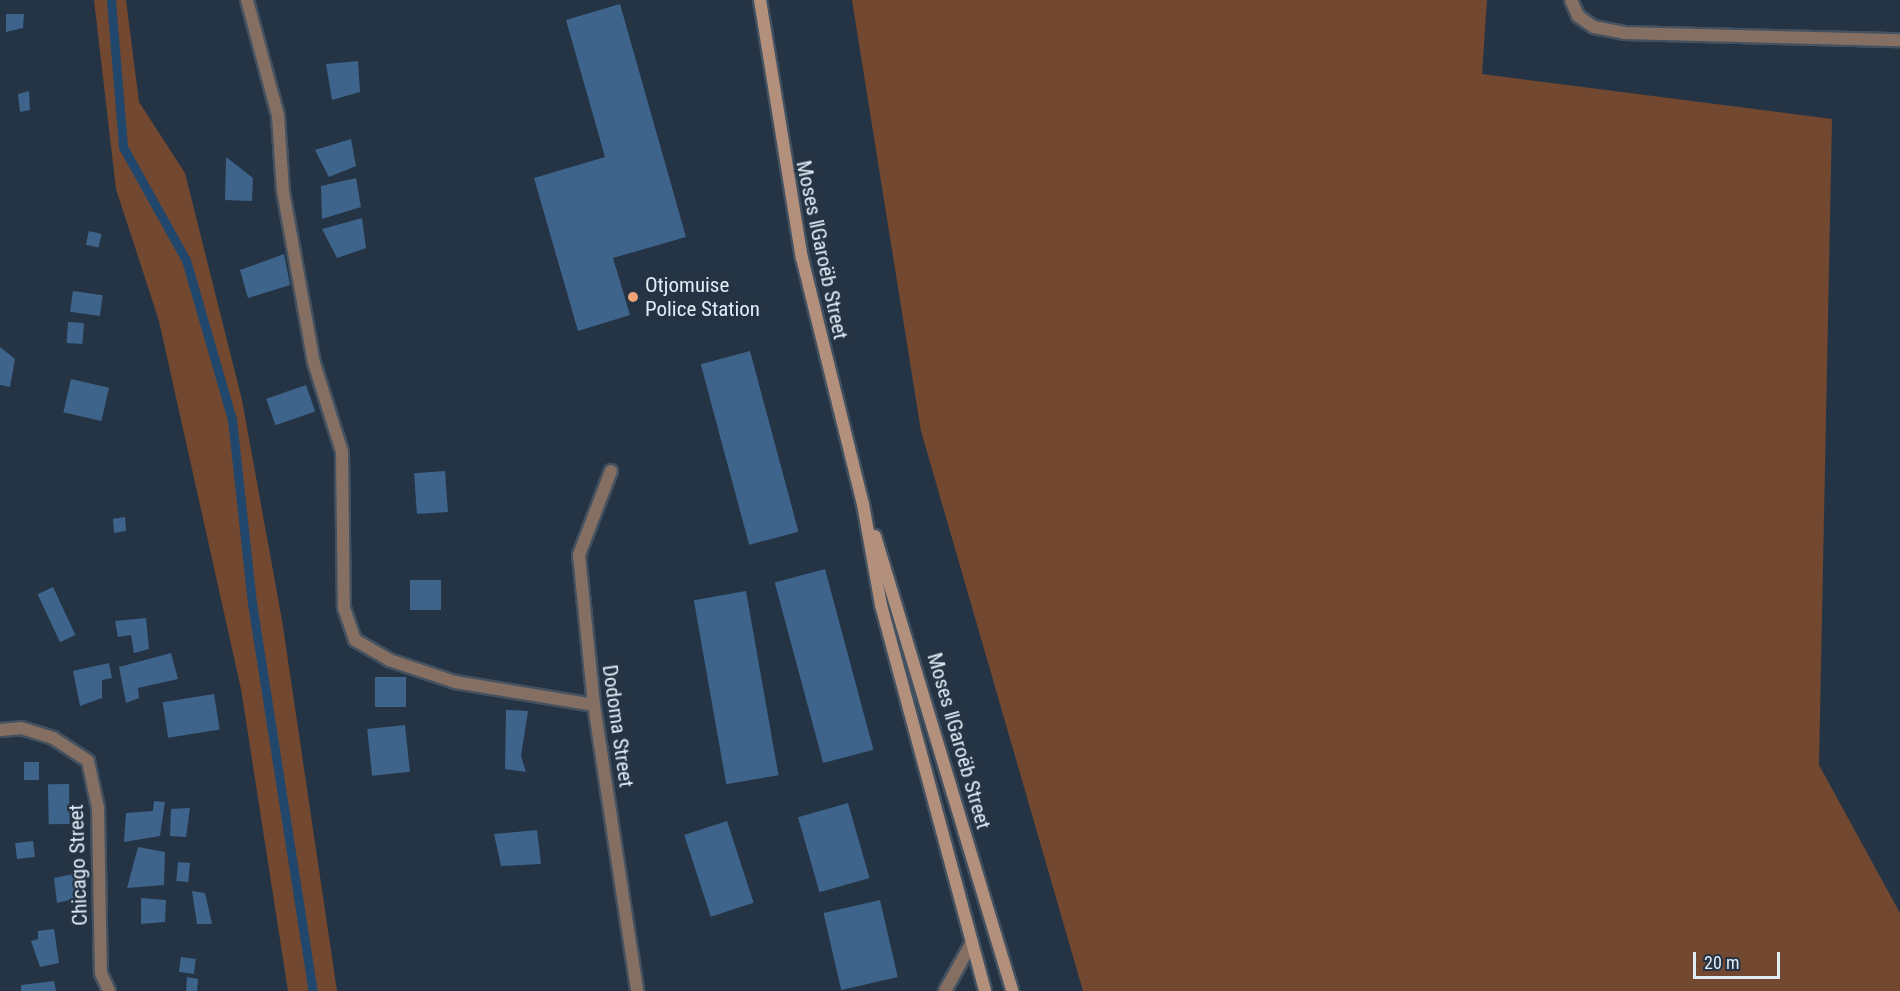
<!DOCTYPE html>
<meta charset="utf-8">
<style>
body{margin:0}
#map{position:relative;width:1900px;height:991px;overflow:hidden;background:#253444;font-family:"Roboto Condensed",sans-serif}
div>[style]{position:absolute}
[style*='--x']{left:calc(var(--x)*1px);top:calc(var(--y)*1px);width:calc(var(--w)*1px);rotate:calc(var(--a)*1deg)}
.green>*{inset:0;background:#724830}
.stream>*{height:9px;margin:-4.5px;padding:0 4.5px;transform-origin:4.5px;border-radius:4.5px;background:#22476c}
.building>*{inset:0;background:#3e648b;transform-origin:0 0}
.roads{filter:drop-shadow(2px 0 #435160) drop-shadow(-2px 0 #435160) drop-shadow(0 2px #435160) drop-shadow(0 -2px #435160)}
.service>*{height:12px;margin:-6px;padding:0 6px;transform-origin:6px;border-radius:6px;background:#856f62}
.minor>*{height:12px;margin:-6px;padding:0 6px;transform-origin:6px;border-radius:6px;background:#856f62}
.tertiary>*{height:12px;margin:-6px;padding:0 6px;transform-origin:6px;border-radius:6px;background:#856f62}
.secondary>*{height:12px;margin:-6px;padding:0 6px;transform-origin:6px;border-radius:6px;background:#b3907c}
.dots>*{width:16px;height:16px;translate:-50% -50%;box-sizing:border-box;border:3px solid #253444;border-radius:50%}
span{translate:-50% -50%;white-space:nowrap;text-align:center;line-height:1.15;-webkit-text-stroke:5px #253444;paint-order:stroke}
.street-label{font-size:21px;color:#e2ecf6}
.poi-label{font-size:21px;color:#e2ecf6}
.left{translate:0 -50%;text-align:left}
.scale{position:absolute;left:1693px;top:952px;width:87px;height:27px;box-sizing:border-box;border:3px solid #e2ecf6;border-top:0;padding-left:8px;font-size:18px;line-height:21px;white-space:nowrap;color:#e2ecf6;-webkit-text-stroke:4px #253444;paint-order:stroke}
</style>
<div id="map">
<div class="green">
<div style="clip-path:polygon(94px 0,126px 0,139px 102px,185px 173px,242px 400px,282px 620px,337px 991px,288px 991px,241px 689px,159px 321px,116px 189px)"></div>
<div style="clip-path:polygon(852px 0,1487px 0,1482px 74px,1832px 119px,1819px 765px,1900px 913px,1900px 991px,1083px 991px,921px 431px)"></div>
</div>
<div class="stream">
<div style="--x:111;--y:0;--w:147;--a:85.3"></div>
<div style="--x:123;--y:147;--w:129;--a:60.9"></div>
<div style="--x:186;--y:260;--w:166;--a:73.9"></div>
<div style="--x:232;--y:419;--w:185;--a:83.8"></div>
<div style="--x:252;--y:603;--w:393;--a:81.1"></div>
</div>
<div class="building">
<div style="clip-path:polygon(620px 4px,686px 237px,613px 258px,630px 315px,578px 331px,534px 178px,605px 157px,566px 20px)"></div>
<div style="clip-path:polygon(6px 14px,24px 14px,23px 28px,6px 32px)"></div>
<div style="clip-path:polygon(358px 61px,360px 92px,332px 100px,326px 64px)"></div>
<div style="clip-path:polygon(29px 91px,30px 110px,20px 112px,18px 94px)"></div>
<div style="clip-path:polygon(351px 139px,356px 166px,329px 177px,315px 150px)"></div>
<div style="clip-path:polygon(226px 157px,253px 178px,252px 201px,225px 200px)"></div>
<div style="clip-path:polygon(356px 178px,361px 207px,322px 219px,321px 186px)"></div>
<div style="clip-path:polygon(362px 218px,366px 248px,337px 258px,322px 229px)"></div>
<div style="left:89px;top:231px;width:13px;height:14px;rotate:13deg"></div>
<div style="clip-path:polygon(284px 254px,290px 285px,248px 298px,240px 270px)"></div>
<div style="left:73px;top:291px;width:30px;height:21px;rotate:8deg"></div>
<div style="left:68px;top:322px;width:16px;height:21px;rotate:4deg"></div>
<div style="clip-path:polygon(0 347px,15px 359px,10px 387px,0 385px)"></div>
<div style="left:750px;top:351px;width:187px;height:51px;rotate:75deg"></div>
<div style="left:71px;top:379px;width:39px;height:34px;rotate:13deg"></div>
<div style="left:306px;top:385px;width:28px;height:42px;rotate:71deg"></div>
<div style="left:445px;top:471px;width:41px;height:31px;rotate:86deg"></div>
<div style="clip-path:polygon(125px 517px,126px 531px,114px 533px,113px 519px)"></div>
<div style="left:825px;top:569px;width:187px;height:52px;rotate:75deg"></div>
<div style="left:410px;top:580px;width:31px;height:30px"></div>
<div style="left:53px;top:587px;width:53px;height:17px;rotate:65deg"></div>
<div style="left:746px;top:591px;width:187px;height:53px;rotate:80deg"></div>
<div style="clip-path:polygon(146px 618px,149px 649px,134px 653px,131px 635px,118px 637px,115px 621px)"></div>
<div style="clip-path:polygon(171px 653px,178px 679px,138px 688px,139px 698px,126px 703px,119px 667px)"></div>
<div style="clip-path:polygon(109px 663px,112px 678px,102px 680px,102px 698px,80px 706px,73px 671px)"></div>
<div style="left:406px;top:677px;width:30px;height:31px;rotate:90deg"></div>
<div style="left:214px;top:694px;width:36px;height:52px;rotate:81deg"></div>
<div style="clip-path:polygon(506px 710px,528px 711px,521px 756px,526px 772px,505px 769px)"></div>
<div style="left:405px;top:725px;width:47px;height:38px;rotate:84deg"></div>
<div style="left:24px;top:762px;width:15px;height:18px"></div>
<div style="left:69px;top:784px;width:40px;height:21px;rotate:89deg"></div>
<div style="clip-path:polygon(154px 801px,165px 802px,160px 836px,124px 842px,126px 813px,153px 811px)"></div>
<div style="left:848px;top:803px;width:78px;height:52px;rotate:74deg"></div>
<div style="clip-path:polygon(190px 808px,186px 837px,170px 836px,171px 809px)"></div>
<div style="left:727px;top:821px;width:86px;height:45px;rotate:72deg"></div>
<div style="clip-path:polygon(537px 830px,541px 864px,501px 866px,494px 834px)"></div>
<div style="left:33px;top:841px;width:16px;height:18px;rotate:83deg"></div>
<div style="clip-path:polygon(138px 847px,165px 852px,164px 885px,127px 888px)"></div>
<div style="left:178px;top:862px;width:12px;height:19px;rotate:5deg"></div>
<div style="clip-path:polygon(78px 873px,81px 897px,57px 903px,54px 878px)"></div>
<div style="clip-path:polygon(192px 891px,205px 893px,212px 924px,197px 924px)"></div>
<div style="clip-path:polygon(141px 898px,166px 900px,165px 922px,141px 924px)"></div>
<div style="left:880px;top:900px;width:79px;height:58px;rotate:77deg"></div>
<div style="clip-path:polygon(54px 929px,59px 963px,40px 967px,31px 941px,38px 939px,38px 931px)"></div>
<div style="left:181px;top:957px;width:15px;height:15px;rotate:8deg"></div>
<div style="clip-path:polygon(187px 977px,198px 979px,197px 991px,186px 991px)"></div>
<div style="clip-path:polygon(54px 981px,56px 991px,21px 991px,21px 985px)"></div>
</div>
<div class="roads">
<div class="service">
<div style="--x:247;--y:0;--w:120;--a:75"></div>
<div style="--x:278;--y:116;--w:75;--a:86.2"></div>
<div style="--x:283;--y:191;--w:175;--a:79.8"></div>
<div style="--x:314;--y:363;--w:93;--a:72.5"></div>
<div style="--x:342;--y:452;--w:156;--a:89.3"></div>
<div style="--x:344;--y:608;--w:34;--a:71"></div>
<div style="--x:355;--y:640;--w:39;--a:30"></div>
<div style="--x:389;--y:660;--w:70;--a:18.4"></div>
<div style="--x:455;--y:682;--w:141;--a:9.4"></div>
<div style="--x:611;--y:471;--w:90;--a:110.9"></div>
<div style="--x:579;--y:555;--w:151;--a:84.3"></div>
<div style="--x:594;--y:705;--w:289;--a:81.4"></div>
</div>
<div class="minor">
<div style="--x:1571;--y:0;--w:17;--a:66"></div>
<div style="--x:1578;--y:16;--w:19;--a:35"></div>
<div style="--x:1594;--y:27;--w:31;--a:11"></div>
<div style="--x:1624;--y:33;--w:276;--a:1.5"></div>
<div style="--x:0;--y:730;--w:21;--a:-5"></div>
<div style="--x:21;--y:728;--w:34;--a:17"></div>
<div style="--x:53;--y:738;--w:42;--a:33.3"></div>
<div style="--x:88;--y:761;--w:48;--a:78"></div>
<div style="--x:98;--y:808;--w:165;--a:89"></div>
<div style="--x:101;--y:973;--w:20;--a:66"></div>
</div>
<div class="tertiary">
<div style="--x:945;--y:991;--w:54;--a:-61"></div>
</div>
<div class="secondary">
<div style="--x:760;--y:0;--w:261;--a:80.8"></div>
<div style="--x:802;--y:258;--w:253;--a:76.1"></div>
<div style="--x:863;--y:504;--w:103;--a:79.9"></div>
<div style="--x:881;--y:605;--w:400;--a:74.9"></div>
<div style="--x:875;--y:536;--w:475;--a:73.2"></div>
</div>
</div>
<div class="dots">
<div style="left:633px;top:297px;background:#efa376"></div>
</div>
<div class="street-label">
<span style="left:822px;top:250px;rotate:78deg">Moses ǁGaroëb Street</span>
<span style="left:618px;top:726px;rotate:82deg">Dodoma Street</span>
<span style="left:959px;top:741px;rotate:74deg">Moses ǁGaroëb Street</span>
<span style="left:78px;top:865px;rotate:-92deg">Chicago Street</span>
</div>
<div class="poi-label">
<span class="left" style="left:645px;top:297px">Otjomuise<br>Police Station</span>
</div>
<div class="scale">20 m</div>
</div>
